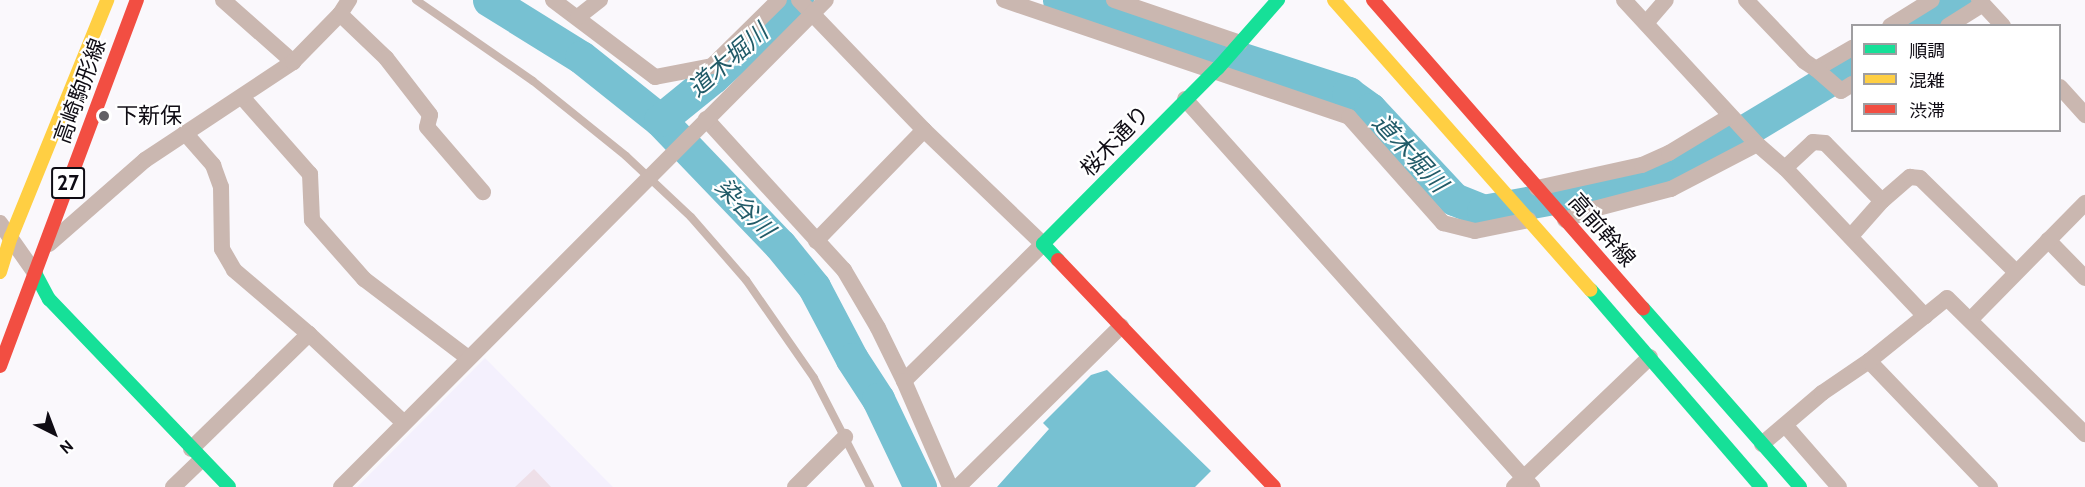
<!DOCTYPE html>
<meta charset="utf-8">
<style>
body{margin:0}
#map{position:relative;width:2085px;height:487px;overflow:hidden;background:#faf8fc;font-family:Cabin,"Noto Sans JP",sans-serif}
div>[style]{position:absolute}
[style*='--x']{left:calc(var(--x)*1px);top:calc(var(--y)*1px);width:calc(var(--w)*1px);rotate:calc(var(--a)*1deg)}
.built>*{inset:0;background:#f4f0fd}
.water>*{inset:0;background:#77c1d2}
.river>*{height:33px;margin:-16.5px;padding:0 16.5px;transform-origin:16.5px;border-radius:16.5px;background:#77c1d2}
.building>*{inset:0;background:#eedfe8}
.lane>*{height:8px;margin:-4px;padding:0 4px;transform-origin:4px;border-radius:4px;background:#cab7b0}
.street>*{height:16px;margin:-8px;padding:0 8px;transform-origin:8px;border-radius:8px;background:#cab7b0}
.fast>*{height:14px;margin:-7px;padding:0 7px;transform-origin:7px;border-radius:7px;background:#16e098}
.slow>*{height:14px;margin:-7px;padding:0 7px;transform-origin:7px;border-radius:7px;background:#ffcf43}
.jam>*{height:14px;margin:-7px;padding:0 7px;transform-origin:7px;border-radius:7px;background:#f24e42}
.dots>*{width:16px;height:16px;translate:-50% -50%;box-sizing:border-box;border:3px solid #fff;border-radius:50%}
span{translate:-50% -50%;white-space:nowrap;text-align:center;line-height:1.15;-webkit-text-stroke:4.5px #fff;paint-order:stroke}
.shield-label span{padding:2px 4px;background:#fff;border:2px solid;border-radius:4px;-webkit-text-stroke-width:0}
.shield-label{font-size:21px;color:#0f0c14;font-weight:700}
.street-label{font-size:22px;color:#0f0c14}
.poi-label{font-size:22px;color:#0f0c14}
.left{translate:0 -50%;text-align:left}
.water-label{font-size:24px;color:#215b68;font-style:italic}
.legend{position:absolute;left:1851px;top:24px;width:210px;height:108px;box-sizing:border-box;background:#fff;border:2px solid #9f9ea1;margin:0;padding:8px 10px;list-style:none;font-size:18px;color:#0f0c14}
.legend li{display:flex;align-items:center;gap:12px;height:30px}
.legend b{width:30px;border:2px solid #9f9ea1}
.north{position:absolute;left:24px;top:403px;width:60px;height:60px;-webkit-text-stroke:4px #fff;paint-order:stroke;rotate:138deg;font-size:16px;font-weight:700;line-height:24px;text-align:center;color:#0f0c14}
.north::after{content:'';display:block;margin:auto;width:21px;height:27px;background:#0f0c14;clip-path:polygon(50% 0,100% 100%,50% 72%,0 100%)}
</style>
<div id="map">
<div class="built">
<div style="clip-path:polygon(485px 358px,613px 487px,357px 487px)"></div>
</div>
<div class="water">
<div style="clip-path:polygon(1107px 370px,1211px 471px,1195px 487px,997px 487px,1049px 429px,1043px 423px,1091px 375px)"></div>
</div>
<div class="river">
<div style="--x:489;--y:0;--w:108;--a:31.8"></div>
<div style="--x:581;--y:57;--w:101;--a:38.6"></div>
<div style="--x:660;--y:120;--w:173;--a:46.2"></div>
<div style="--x:780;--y:245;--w:54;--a:51"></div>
<div style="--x:814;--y:287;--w:81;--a:62.2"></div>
<div style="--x:852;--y:359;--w:48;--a:57"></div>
<div style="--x:878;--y:399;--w:98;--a:64.5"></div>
<div style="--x:1059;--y:0;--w:304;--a:17.8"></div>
<div style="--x:1348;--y:93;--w:27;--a:36"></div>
<div style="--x:1370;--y:109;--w:123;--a:47"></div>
<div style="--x:1454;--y:199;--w:31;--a:22"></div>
<div style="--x:1483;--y:211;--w:167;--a:-10.4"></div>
<div style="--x:1647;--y:181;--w:44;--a:-21.3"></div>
<div style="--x:1688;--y:165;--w:192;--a:-31.1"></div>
<div style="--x:1920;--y:26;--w:50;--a:-31.2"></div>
<div style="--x:660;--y:120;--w:68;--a:-39.1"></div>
<div style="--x:713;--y:77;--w:114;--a:-42.5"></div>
</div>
<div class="building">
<div style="clip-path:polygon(534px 469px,551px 487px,515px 487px)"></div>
</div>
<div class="lane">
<div style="--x:416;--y:0;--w:142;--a:34.7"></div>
<div style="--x:533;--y:81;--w:119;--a:38.9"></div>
<div style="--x:626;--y:156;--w:89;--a:43.2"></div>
<div style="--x:691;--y:217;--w:84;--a:48.9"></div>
<div style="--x:746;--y:280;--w:119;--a:55.2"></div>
<div style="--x:814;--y:378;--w:123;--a:62.8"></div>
</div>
<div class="street">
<div style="--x:223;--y:0;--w:94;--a:41.5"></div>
<div style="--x:553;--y:0;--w:128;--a:37"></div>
<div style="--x:655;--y:77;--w:58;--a:-10.9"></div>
<div style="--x:712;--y:66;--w:94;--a:-44.6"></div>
<div style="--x:799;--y:0;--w:180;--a:46.1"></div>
<div style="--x:924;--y:130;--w:165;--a:43.8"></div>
<div style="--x:1043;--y:244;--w:195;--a:135.4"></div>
<div style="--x:1004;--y:0;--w:364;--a:18.7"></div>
<div style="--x:1349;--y:117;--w:142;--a:48.4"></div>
<div style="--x:1443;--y:223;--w:33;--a:14"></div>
<div style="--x:1475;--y:231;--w:55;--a:-11.5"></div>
<div style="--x:1114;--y:0;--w:133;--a:18.8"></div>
<div style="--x:1624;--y:0;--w:196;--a:47.3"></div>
<div style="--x:1757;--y:144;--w:37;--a:41"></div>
<div style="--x:1785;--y:168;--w:204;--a:46.6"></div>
<div style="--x:1746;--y:0;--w:84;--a:46.4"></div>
<div style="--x:1804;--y:61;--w:14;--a:34"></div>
<div style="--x:1816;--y:69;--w:42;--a:-30.3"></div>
<div style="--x:1979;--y:0;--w:35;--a:47"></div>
<div style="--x:340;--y:14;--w:64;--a:43.7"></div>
<div style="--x:386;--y:58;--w:72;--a:52.3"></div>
<div style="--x:430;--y:115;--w:12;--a:104"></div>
<div style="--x:427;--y:127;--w:86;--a:49.3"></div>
<div style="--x:578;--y:17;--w:28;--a:-38"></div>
<div style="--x:1646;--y:23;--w:30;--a:-49"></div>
<div style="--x:1890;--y:26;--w:49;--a:-31.8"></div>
<div style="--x:1948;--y:26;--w:41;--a:-32.2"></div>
<div style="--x:1816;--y:69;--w:33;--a:41"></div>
<div style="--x:1841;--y:91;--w:13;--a:-32"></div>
<div style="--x:2060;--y:87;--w:38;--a:48"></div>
<div style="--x:242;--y:97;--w:103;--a:48.6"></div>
<div style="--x:310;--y:174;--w:46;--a:87.5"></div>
<div style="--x:312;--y:220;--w:79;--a:48.6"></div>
<div style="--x:364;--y:279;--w:131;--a:37.2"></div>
<div style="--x:1185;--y:99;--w:521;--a:48.19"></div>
<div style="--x:706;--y:119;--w:205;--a:47.6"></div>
<div style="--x:844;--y:270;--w:67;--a:59.6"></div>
<div style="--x:878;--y:328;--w:59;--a:63.9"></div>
<div style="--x:904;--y:381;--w:116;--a:66.5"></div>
<div style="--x:185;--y:133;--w:43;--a:48.8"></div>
<div style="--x:213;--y:165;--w:23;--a:70"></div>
<div style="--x:221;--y:187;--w:62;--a:89.1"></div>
<div style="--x:222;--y:249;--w:24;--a:60"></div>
<div style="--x:234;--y:270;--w:99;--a:40.5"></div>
<div style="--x:309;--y:334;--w:130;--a:43.1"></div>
<div style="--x:1785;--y:168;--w:38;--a:-43"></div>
<div style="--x:1813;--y:142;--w:12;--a:5"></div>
<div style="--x:1825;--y:143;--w:81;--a:45.5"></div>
<div style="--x:1537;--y:188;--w:107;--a:-12.4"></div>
<div style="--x:1642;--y:165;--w:30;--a:-24"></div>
<div style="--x:1669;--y:153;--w:71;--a:-31.2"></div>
<div style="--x:1565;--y:220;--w:31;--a:-21"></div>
<div style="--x:1594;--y:209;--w:80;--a:-14.6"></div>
<div style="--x:1671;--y:189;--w:97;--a:-27.6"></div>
<div style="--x:0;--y:223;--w:61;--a:55"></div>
<div style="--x:1851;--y:236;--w:47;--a:-48.5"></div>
<div style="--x:1882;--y:201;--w:37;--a:-41"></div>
<div style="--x:1910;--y:177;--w:10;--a:6"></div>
<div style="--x:1920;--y:178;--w:134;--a:44.4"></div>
<div style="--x:2048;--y:240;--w:53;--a:45.8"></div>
<div style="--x:816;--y:241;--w:155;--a:-45.8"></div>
<div style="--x:49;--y:244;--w:128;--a:-41.2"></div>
<div style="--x:145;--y:160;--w:178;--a:-33.5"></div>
<div style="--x:293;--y:62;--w:67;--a:-45.6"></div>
<div style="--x:340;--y:14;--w:17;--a:-57"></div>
<div style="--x:1971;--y:319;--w:163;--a:-45.5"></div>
<div style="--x:1869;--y:361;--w:175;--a:46.2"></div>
<div style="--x:1785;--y:425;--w:82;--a:48.9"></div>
<div style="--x:1762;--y:444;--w:79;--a:-40.4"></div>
<div style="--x:1822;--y:393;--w:57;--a:-34.2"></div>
<div style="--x:1869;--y:361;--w:100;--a:-38.9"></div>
<div style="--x:1947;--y:298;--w:194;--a:44.6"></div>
<div style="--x:191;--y:449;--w:165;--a:-44.3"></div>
<div style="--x:173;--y:487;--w:39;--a:-44"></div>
<div style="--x:341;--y:487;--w:687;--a:-45.12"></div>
<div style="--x:795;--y:487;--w:71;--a:-45"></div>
<div style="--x:958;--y:487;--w:229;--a:-44.6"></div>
<div style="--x:1514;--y:487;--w:188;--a:-43.7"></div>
</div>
<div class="fast">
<div style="--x:1058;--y:260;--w:22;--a:-133"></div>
<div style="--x:1043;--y:244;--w:248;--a:-45.2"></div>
<div style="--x:1218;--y:68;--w:91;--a:-48.6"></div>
<div style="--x:35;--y:273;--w:30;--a:62"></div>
<div style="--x:49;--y:299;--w:260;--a:46.2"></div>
<div style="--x:1591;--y:290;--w:260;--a:49.2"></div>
<div style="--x:1643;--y:308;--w:238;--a:48.7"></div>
</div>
<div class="slow">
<div style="--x:1334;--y:0;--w:387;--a:48.5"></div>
<div style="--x:0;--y:272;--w:37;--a:-73"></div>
<div style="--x:11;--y:237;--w:256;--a:-67.9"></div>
</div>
<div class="jam">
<div style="--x:1373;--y:0;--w:410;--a:48.8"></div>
<div style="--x:1058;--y:260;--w:313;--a:46.4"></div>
<div style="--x:0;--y:366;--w:391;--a:-69.5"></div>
</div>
<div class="dots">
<div style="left:104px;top:116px;background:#615f65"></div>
</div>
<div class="shield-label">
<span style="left:68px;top:183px">27</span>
</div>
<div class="street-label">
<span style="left:80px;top:91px;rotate:-70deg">高崎駒形線</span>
<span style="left:1115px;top:141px;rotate:-46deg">桜木通り</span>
<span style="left:1602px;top:230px;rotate:49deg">高前幹線</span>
</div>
<div class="poi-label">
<span class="left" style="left:116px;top:116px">下新保</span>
</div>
<div class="water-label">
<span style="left:728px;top:60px;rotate:-41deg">道木堀川</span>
<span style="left:1410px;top:153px;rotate:47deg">道木堀川</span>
<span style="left:745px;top:208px;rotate:46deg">染谷川</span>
</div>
<ul class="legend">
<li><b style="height:8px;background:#16e098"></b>順調</li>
<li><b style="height:8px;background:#ffcf43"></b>混雑</li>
<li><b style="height:8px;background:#f24e42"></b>渋滞</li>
</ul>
<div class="north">N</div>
</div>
